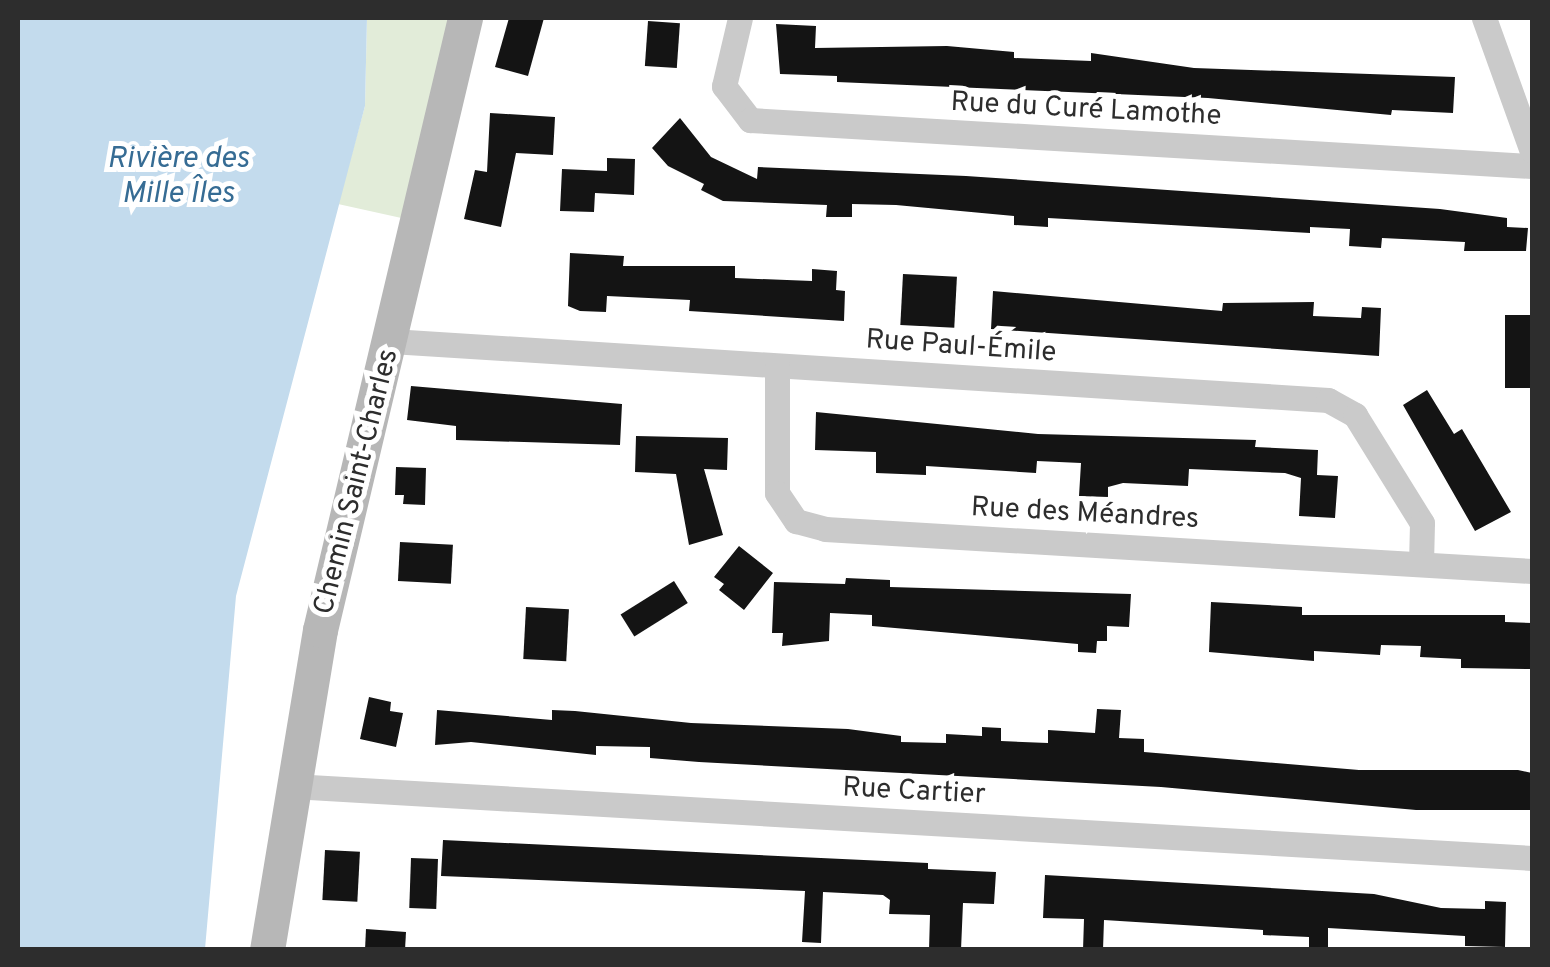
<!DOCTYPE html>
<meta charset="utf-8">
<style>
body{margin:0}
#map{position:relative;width:1550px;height:967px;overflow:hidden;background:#fff;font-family:Overpass,sans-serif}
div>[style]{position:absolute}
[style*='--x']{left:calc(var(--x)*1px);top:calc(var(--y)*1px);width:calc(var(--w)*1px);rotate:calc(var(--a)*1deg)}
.green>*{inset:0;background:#e2ecd9}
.water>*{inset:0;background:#c3dbed}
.building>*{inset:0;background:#141414;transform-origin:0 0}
.street>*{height:25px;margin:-12.5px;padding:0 12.5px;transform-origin:12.5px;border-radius:12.5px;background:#cacaca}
.secondary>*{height:35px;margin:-17.5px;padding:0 17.5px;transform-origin:17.5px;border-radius:17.5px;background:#b7b7b7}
span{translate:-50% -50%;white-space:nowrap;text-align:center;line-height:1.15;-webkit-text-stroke:10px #fff;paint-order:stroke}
.street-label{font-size:28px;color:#2d2d2d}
.water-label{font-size:30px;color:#366c94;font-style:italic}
.frame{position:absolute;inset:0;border:20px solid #2d2d2d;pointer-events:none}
</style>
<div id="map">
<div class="green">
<div style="clip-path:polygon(367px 18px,465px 18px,415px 221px,338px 204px,365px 106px)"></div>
</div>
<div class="water">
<div style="clip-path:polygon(18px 18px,367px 18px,365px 106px,236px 596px,205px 949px,18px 949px)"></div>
</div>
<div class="building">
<div style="clip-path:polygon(509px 18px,544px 18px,528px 76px,495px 67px)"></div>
<div style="left:648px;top:21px;width:32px;height:45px;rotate:4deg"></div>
<div style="clip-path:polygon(776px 24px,816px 26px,815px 48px,947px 46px,1014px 52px,1014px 58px,1091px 61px,1091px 53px,1194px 68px,1455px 77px,1453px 113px,1392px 110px,1391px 115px,1208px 98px,837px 82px,837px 76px,780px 74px)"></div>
<div style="clip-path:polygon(490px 113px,555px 117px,553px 155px,516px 153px,501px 227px,464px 219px,475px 170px,487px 172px)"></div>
<div style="clip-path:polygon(680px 118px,711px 157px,757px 179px,758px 167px,966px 176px,1440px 209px,1507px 218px,1507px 227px,1528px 228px,1526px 251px,1464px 251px,1465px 242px,1382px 238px,1381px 248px,1349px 246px,1350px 229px,1310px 227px,1310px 233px,1048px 218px,1048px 227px,1014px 225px,1014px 216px,896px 205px,852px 204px,852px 217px,826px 217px,827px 205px,723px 201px,701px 190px,704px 184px,668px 166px,652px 148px)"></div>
<div style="clip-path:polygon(607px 158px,635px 159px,634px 195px,595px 193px,594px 212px,560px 211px,562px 169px,607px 171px)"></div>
<div style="clip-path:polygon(570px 253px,624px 256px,623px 266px,735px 266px,735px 278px,812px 281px,812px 269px,837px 271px,836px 290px,845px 291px,844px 321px,689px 311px,690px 300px,607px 296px,606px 312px,580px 311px,568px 306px)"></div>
<div style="left:903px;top:274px;width:54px;height:51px;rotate:3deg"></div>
<div style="clip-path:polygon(993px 291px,1222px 311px,1223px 303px,1314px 302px,1313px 316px,1361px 318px,1362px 307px,1381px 308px,1379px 356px,991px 329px)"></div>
<div style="left:1505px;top:315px;width:27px;height:73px"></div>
<div style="clip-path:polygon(411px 386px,622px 404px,620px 445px,456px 440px,456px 426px,407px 420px)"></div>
<div style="clip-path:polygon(1427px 390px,1454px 434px,1462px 429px,1511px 512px,1475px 531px,1403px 405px)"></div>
<div style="clip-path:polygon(816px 412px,1038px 434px,1256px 440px,1255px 447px,1318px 450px,1317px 475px,1338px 476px,1335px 518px,1299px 516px,1301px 478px,1285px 473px,1189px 469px,1188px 486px,1123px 483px,1108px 487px,1108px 497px,1079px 496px,1081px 463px,1037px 461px,1036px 473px,926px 466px,926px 475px,876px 473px,876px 452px,815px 450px)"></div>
<div style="clip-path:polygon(636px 436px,728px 438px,727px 470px,704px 469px,723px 535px,689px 545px,676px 474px,635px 472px)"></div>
<div style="clip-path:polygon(396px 467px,426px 468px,425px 505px,403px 504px,404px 495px,395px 495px)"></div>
<div style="left:400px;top:542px;width:53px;height:39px;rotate:3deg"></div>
<div style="clip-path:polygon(739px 546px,773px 573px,744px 610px,719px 590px,724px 584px,714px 577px)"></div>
<div style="clip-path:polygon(846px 578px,890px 580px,890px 587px,1131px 594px,1129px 627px,1107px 626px,1107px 641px,1097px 641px,1096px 653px,1078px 652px,1078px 644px,872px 626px,872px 615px,830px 613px,829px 641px,782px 646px,783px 633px,772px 633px,774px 582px,845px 584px)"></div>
<div style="left:674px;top:581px;width:26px;height:63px;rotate:58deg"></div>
<div style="clip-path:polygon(1211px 602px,1302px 607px,1302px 615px,1505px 615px,1505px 622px,1532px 623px,1532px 669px,1461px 668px,1461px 659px,1420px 657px,1421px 646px,1381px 645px,1380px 655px,1314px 651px,1314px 661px,1209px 652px)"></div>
<div style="left:526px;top:607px;width:43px;height:52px;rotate:3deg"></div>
<div style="clip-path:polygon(369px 697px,391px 702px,390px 711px,403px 713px,396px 747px,360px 739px)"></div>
<div style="clip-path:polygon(1097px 709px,1121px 710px,1119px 738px,1144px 739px,1144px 752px,1359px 770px,1518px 770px,1532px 773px,1532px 810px,1416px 810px,1161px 787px,699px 762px,650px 758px,650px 747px,596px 746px,596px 755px,471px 742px,435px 745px,437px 710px,552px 720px,552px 710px,575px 711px,691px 723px,848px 729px,901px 736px,901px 742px,946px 743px,946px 734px,982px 736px,982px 727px,1001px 728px,1001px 741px,1048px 743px,1048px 730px,1095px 733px)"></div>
<div style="clip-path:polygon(443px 840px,928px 863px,928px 869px,996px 872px,994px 904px,963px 903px,961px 950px,929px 950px,930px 915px,889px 914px,890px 900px,883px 895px,823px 892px,821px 943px,802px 942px,805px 891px,441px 876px)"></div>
<div style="left:325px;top:850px;width:35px;height:50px;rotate:3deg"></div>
<div style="left:411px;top:858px;width:27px;height:50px;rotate:2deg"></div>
<div style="clip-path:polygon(1045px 875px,1374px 894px,1441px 908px,1485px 909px,1485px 901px,1506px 902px,1505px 947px,1465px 946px,1465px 936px,1328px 928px,1328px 950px,1309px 950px,1309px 937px,1263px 935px,1263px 930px,1104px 920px,1103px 950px,1083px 950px,1084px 919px,1043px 918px)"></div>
<div style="clip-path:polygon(366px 929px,406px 932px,405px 950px,365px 950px)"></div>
</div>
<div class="street">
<div style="--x:740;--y:18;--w:70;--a:103.2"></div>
<div style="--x:724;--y:86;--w:43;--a:52.6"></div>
<div style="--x:750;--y:120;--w:783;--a:3.37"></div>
<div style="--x:1484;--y:18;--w:141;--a:70.2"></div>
<div style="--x:391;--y:341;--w:939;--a:3.6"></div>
<div style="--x:1328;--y:400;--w:31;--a:29"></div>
<div style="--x:1355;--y:415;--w:127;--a:58.2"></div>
<div style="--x:1422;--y:523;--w:41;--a:91.4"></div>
<div style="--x:777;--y:366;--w:127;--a:90"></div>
<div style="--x:777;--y:493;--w:34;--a:56"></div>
<div style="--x:796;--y:521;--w:30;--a:15"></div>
<div style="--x:825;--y:529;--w:708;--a:3.4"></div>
<div style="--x:292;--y:786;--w:1242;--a:3.32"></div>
</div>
<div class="secondary">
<div style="--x:267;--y:950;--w:324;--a:-80.6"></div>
<div style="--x:320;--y:630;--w:629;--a:-76.67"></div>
</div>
<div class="street-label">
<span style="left:1086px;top:110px;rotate:3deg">Rue du Curé Lamothe</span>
<span style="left:961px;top:347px;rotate:4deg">Rue Paul-Émile</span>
<span style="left:357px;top:482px;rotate:-76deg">Chemin Saint-Charles</span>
<span style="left:1085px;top:514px;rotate:3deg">Rue des Méandres</span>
<span style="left:914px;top:792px;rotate:3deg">Rue Cartier</span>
</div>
<div class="water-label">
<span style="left:178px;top:177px">Rivière des<br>Mille Îles</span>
</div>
<div class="frame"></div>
</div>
